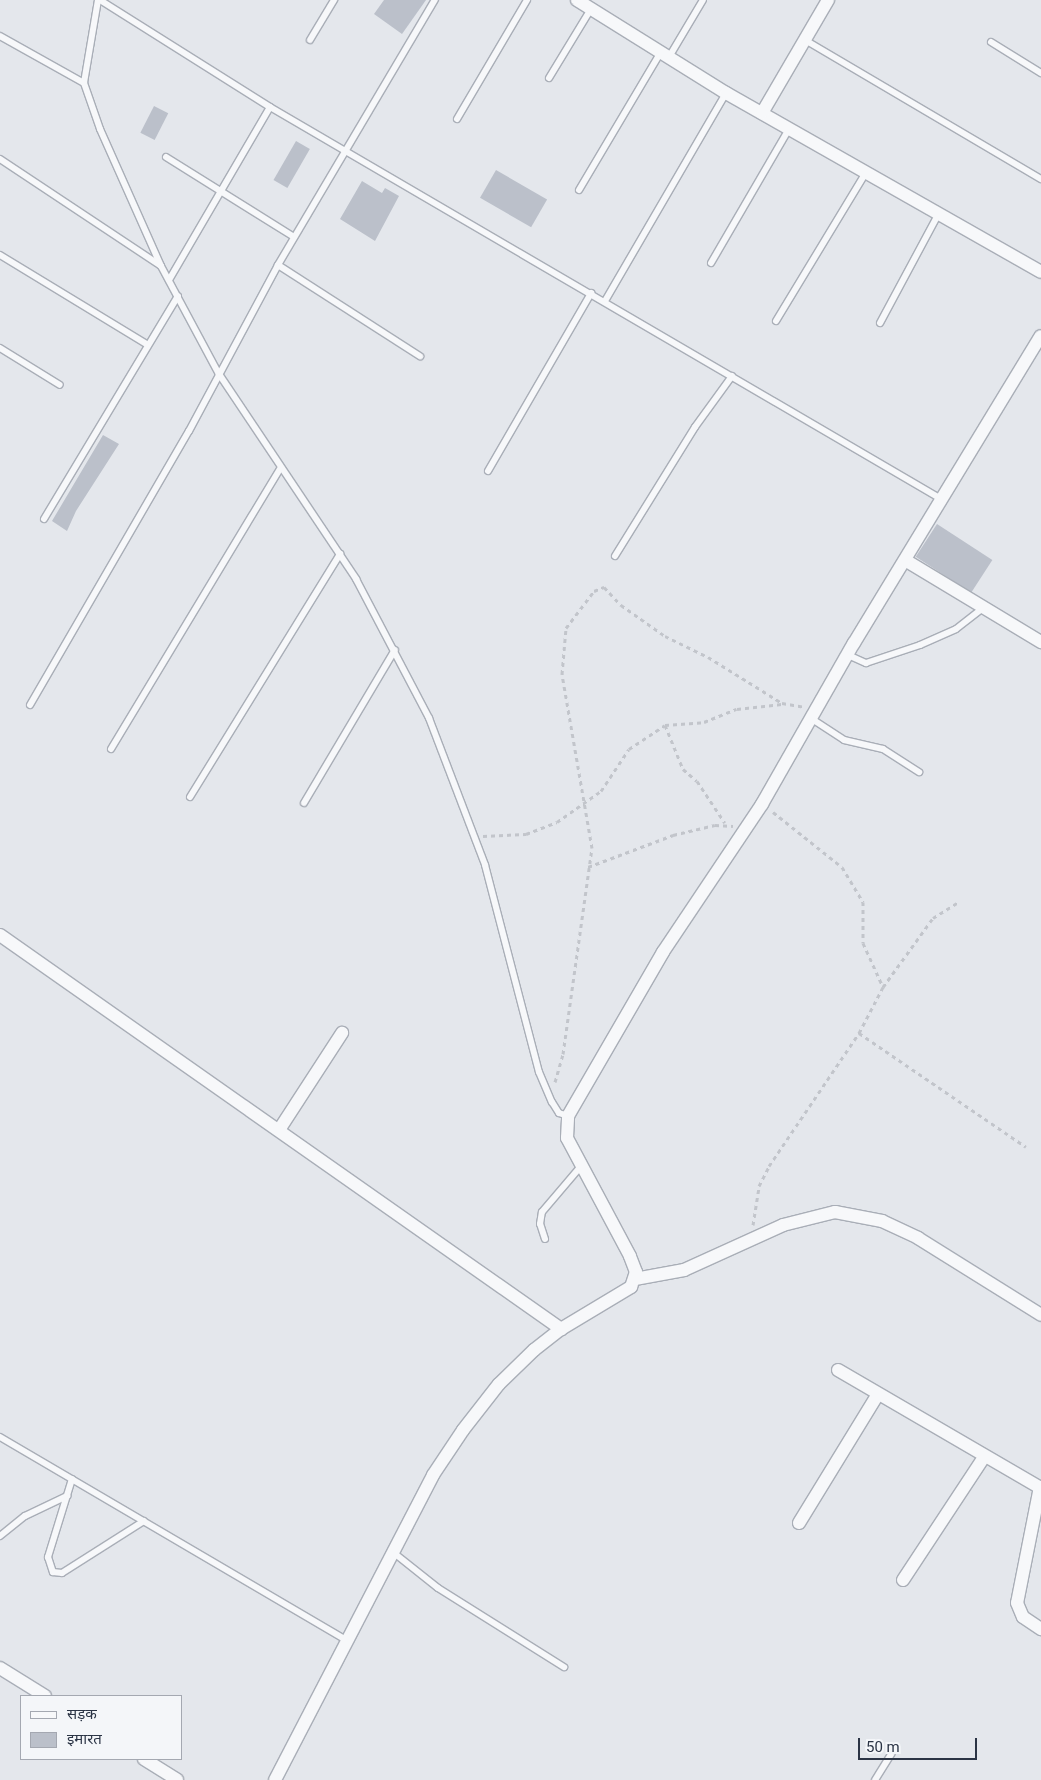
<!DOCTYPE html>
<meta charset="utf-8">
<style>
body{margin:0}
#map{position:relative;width:1041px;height:1780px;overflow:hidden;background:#e4e7ec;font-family:Roboto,"Noto Sans Devanagari",sans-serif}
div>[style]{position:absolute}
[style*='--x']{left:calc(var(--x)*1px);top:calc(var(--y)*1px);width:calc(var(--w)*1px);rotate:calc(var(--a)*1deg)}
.building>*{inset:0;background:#bbc0ca;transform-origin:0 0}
.path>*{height:3px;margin-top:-1.5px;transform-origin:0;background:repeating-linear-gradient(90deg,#c2c5cb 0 4px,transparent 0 8px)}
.roads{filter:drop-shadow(1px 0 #a9aeb7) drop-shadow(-1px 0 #a9aeb7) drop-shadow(0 1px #a9aeb7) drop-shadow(0 -1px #a9aeb7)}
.lane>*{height:6px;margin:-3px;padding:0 3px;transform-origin:3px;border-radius:3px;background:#f7f8fa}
.street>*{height:12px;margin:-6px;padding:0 6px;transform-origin:6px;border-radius:6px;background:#f7f8fa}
span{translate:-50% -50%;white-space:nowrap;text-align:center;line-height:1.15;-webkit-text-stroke:4px #f4f6f9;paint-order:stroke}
.legend{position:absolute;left:20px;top:1695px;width:162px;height:65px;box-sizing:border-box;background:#f4f6f9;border:1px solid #a4a8b1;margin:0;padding:6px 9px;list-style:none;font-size:15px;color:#2b3445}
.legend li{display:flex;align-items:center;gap:10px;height:25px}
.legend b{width:25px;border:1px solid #a4a8b1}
.scale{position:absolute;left:858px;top:1738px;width:119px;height:22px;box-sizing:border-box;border:2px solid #2b3445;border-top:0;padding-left:6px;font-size:15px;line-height:18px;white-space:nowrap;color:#2b3445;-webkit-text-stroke:4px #f4f6f9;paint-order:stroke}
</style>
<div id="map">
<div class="building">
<div style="clip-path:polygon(384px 0,426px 0,402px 34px,374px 14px)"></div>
<div style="left:154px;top:106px;width:16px;height:30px;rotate:27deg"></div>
<div style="left:296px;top:141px;width:16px;height:45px;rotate:30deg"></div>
<div style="left:496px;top:170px;width:59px;height:32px;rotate:30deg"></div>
<div style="clip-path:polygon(362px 181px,382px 193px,385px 188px,399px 196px,375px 241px,340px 219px)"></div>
<div style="clip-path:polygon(103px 435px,119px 444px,76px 511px,67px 531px,52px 521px)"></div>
<div style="left:937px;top:524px;width:66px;height:39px;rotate:33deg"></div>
</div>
<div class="path">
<div style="--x:665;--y:725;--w:48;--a:67.8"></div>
<div style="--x:683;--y:769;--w:18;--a:41"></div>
<div style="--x:697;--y:781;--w:50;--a:56.3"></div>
<div style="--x:773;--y:812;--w:88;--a:38.6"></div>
<div style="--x:842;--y:867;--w:41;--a:59"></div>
<div style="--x:863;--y:902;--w:41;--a:90"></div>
<div style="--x:863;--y:943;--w:48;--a:65.6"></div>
<div style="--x:483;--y:836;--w:43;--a:-2.7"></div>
<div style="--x:526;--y:834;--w:33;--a:-21"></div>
<div style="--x:557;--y:822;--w:54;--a:-35.2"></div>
<div style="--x:601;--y:791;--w:50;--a:-56.3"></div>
<div style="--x:629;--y:749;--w:43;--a:-33.7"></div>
<div style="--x:665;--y:725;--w:39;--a:-4"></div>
<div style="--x:704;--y:722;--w:35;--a:-22"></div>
<div style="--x:737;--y:709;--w:45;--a:-6.3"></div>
<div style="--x:588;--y:867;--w:91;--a:-20.6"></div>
<div style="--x:673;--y:835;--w:43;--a:-13.4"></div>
<div style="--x:715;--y:825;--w:18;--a:3"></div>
<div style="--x:859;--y:1033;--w:202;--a:34.3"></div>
<div style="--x:555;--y:1082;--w:29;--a:-74"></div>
<div style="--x:563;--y:1054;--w:208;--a:-82"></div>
<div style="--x:592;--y:848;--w:177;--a:-99.8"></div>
<div style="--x:562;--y:674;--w:46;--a:-85"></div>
<div style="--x:566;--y:628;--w:46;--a:-52.9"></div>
<div style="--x:594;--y:591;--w:11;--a:-22"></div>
<div style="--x:604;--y:587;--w:25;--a:47"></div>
<div style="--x:621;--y:605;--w:54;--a:35.2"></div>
<div style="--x:665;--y:636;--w:48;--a:26"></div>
<div style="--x:708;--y:657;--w:87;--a:31.9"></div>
<div style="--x:782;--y:703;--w:22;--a:10"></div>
<div style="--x:753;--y:1225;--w:39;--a:-81"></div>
<div style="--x:759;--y:1186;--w:22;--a:-63"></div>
<div style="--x:769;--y:1166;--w:161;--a:-55.9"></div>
<div style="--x:859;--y:1033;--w:52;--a:-62.4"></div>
<div style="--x:883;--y:987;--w:85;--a:-54.1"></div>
<div style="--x:933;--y:918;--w:31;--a:-32"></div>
</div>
<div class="roads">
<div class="lane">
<div style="--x:98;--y:0;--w:84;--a:99.6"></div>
<div style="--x:84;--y:83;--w:49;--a:70.8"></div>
<div style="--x:100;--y:129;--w:150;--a:66"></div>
<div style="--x:161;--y:266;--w:123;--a:61.8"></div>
<div style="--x:219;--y:374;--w:247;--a:56.2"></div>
<div style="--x:356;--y:579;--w:157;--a:62.3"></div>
<div style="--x:429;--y:718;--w:157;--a:69.1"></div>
<div style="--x:485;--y:865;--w:214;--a:75.4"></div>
<div style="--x:539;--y:1072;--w:33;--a:67"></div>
<div style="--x:552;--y:1102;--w:13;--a:58"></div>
<div style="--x:559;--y:1113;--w:9;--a:18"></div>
<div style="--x:100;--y:0;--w:201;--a:32.2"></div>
<div style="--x:270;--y:107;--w:777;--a:30.29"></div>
<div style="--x:0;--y:36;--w:96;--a:29.2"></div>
<div style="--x:310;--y:40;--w:47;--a:-59"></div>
<div style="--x:805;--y:40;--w:274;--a:30.5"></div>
<div style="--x:991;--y:42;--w:59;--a:31.8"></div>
<div style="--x:669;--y:57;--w:66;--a:-59.2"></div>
<div style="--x:549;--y:78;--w:81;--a:-58.7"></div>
<div style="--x:457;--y:119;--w:138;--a:-59.5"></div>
<div style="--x:166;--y:157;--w:151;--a:32"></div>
<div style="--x:0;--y:159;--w:193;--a:33.6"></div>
<div style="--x:579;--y:190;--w:161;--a:-59.3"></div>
<div style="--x:0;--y:255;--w:173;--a:31.3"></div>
<div style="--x:711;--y:263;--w:155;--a:-59.8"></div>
<div style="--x:278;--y:265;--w:169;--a:32.7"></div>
<div style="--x:169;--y:280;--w:200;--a:-59.7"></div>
<div style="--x:605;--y:301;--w:241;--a:-59.8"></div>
<div style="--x:776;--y:321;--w:172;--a:-58.8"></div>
<div style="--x:880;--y:323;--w:123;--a:-61.8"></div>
<div style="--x:0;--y:348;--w:70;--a:31.7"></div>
<div style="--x:488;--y:471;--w:206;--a:-59.9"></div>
<div style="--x:44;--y:519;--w:260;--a:-59"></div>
<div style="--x:615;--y:556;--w:152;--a:-58.2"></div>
<div style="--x:695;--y:427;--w:63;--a:-54"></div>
<div style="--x:848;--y:655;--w:20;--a:24"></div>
<div style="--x:866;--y:663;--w:57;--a:-18.4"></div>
<div style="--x:920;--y:645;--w:39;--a:-24"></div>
<div style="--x:956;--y:629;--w:36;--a:-38"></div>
<div style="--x:30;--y:705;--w:317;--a:-59.9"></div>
<div style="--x:189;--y:431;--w:188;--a:-61.8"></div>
<div style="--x:278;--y:265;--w:308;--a:-59.4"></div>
<div style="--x:812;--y:719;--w:38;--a:33"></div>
<div style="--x:844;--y:740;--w:40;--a:13"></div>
<div style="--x:883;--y:749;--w:43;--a:32.6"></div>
<div style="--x:111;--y:749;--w:327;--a:-58.9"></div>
<div style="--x:190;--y:797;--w:286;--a:-58.3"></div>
<div style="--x:304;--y:803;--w:178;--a:-59.3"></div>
<div style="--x:545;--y:1239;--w:16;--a:-108"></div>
<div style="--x:540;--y:1224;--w:12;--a:-81"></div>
<div style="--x:542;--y:1212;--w:62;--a:-49.6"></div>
<div style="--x:0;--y:1437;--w:403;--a:30.4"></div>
<div style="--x:72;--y:1479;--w:82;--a:107.1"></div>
<div style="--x:48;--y:1557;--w:16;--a:72"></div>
<div style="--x:53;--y:1572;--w:9;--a:6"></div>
<div style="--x:62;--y:1573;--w:97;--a:-32.4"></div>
<div style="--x:0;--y:1536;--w:32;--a:-39"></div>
<div style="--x:25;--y:1516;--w:47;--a:-25.5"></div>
<div style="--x:394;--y:1553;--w:56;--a:38.5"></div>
<div style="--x:438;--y:1588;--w:149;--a:32.1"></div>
<div style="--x:875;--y:1780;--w:31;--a:-58"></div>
</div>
<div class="street">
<div style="--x:577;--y:0;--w:176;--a:32"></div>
<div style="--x:726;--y:93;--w:362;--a:29.6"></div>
<div style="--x:762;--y:113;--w:131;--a:-59.7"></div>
<div style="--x:905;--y:560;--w:159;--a:31.1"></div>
<div style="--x:0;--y:935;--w:686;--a:35.08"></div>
<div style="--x:279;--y:1130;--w:116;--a:-57"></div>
<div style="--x:635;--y:1279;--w:50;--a:-10.4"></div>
<div style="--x:684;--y:1270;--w:109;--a:-24.4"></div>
<div style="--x:783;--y:1225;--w:54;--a:-14"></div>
<div style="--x:835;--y:1212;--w:48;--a:10.8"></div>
<div style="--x:882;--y:1221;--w:40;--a:25"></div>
<div style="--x:918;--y:1238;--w:145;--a:32"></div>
<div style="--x:838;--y:1370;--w:235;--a:30.2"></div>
<div style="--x:1040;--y:1487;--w:118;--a:101.2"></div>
<div style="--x:1017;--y:1603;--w:15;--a:67"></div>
<div style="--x:1023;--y:1617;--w:22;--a:34"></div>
<div style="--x:799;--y:1523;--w:151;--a:-58.5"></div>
<div style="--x:903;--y:1580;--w:147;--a:-56.6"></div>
<div style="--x:0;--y:1668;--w:53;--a:31.9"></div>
<div style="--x:144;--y:1759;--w:39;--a:32"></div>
<div style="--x:275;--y:1780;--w:343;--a:-62.6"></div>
<div style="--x:433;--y:1475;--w:54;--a:-56.3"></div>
<div style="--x:463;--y:1430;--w:58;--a:-52"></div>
<div style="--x:499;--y:1384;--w:49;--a:-44.2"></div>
<div style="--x:534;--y:1350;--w:34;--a:-38"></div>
<div style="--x:561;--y:1329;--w:82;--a:-31"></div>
<div style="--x:631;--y:1287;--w:16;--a:-72"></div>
<div style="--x:636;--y:1272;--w:17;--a:-111"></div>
<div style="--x:630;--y:1256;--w:134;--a:-118.1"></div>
<div style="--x:567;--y:1138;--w:22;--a:-87"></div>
<div style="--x:568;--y:1116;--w:190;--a:-59.9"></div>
<div style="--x:663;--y:952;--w:178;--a:-56.2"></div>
<div style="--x:762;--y:804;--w:185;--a:-60.3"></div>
<div style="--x:854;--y:643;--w:359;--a:-58.7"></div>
</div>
</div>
<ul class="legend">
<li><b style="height:6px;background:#f7f8fa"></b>सड़क</li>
<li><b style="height:14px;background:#bbc0ca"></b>इमारत</li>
</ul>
<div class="scale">50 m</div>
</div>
